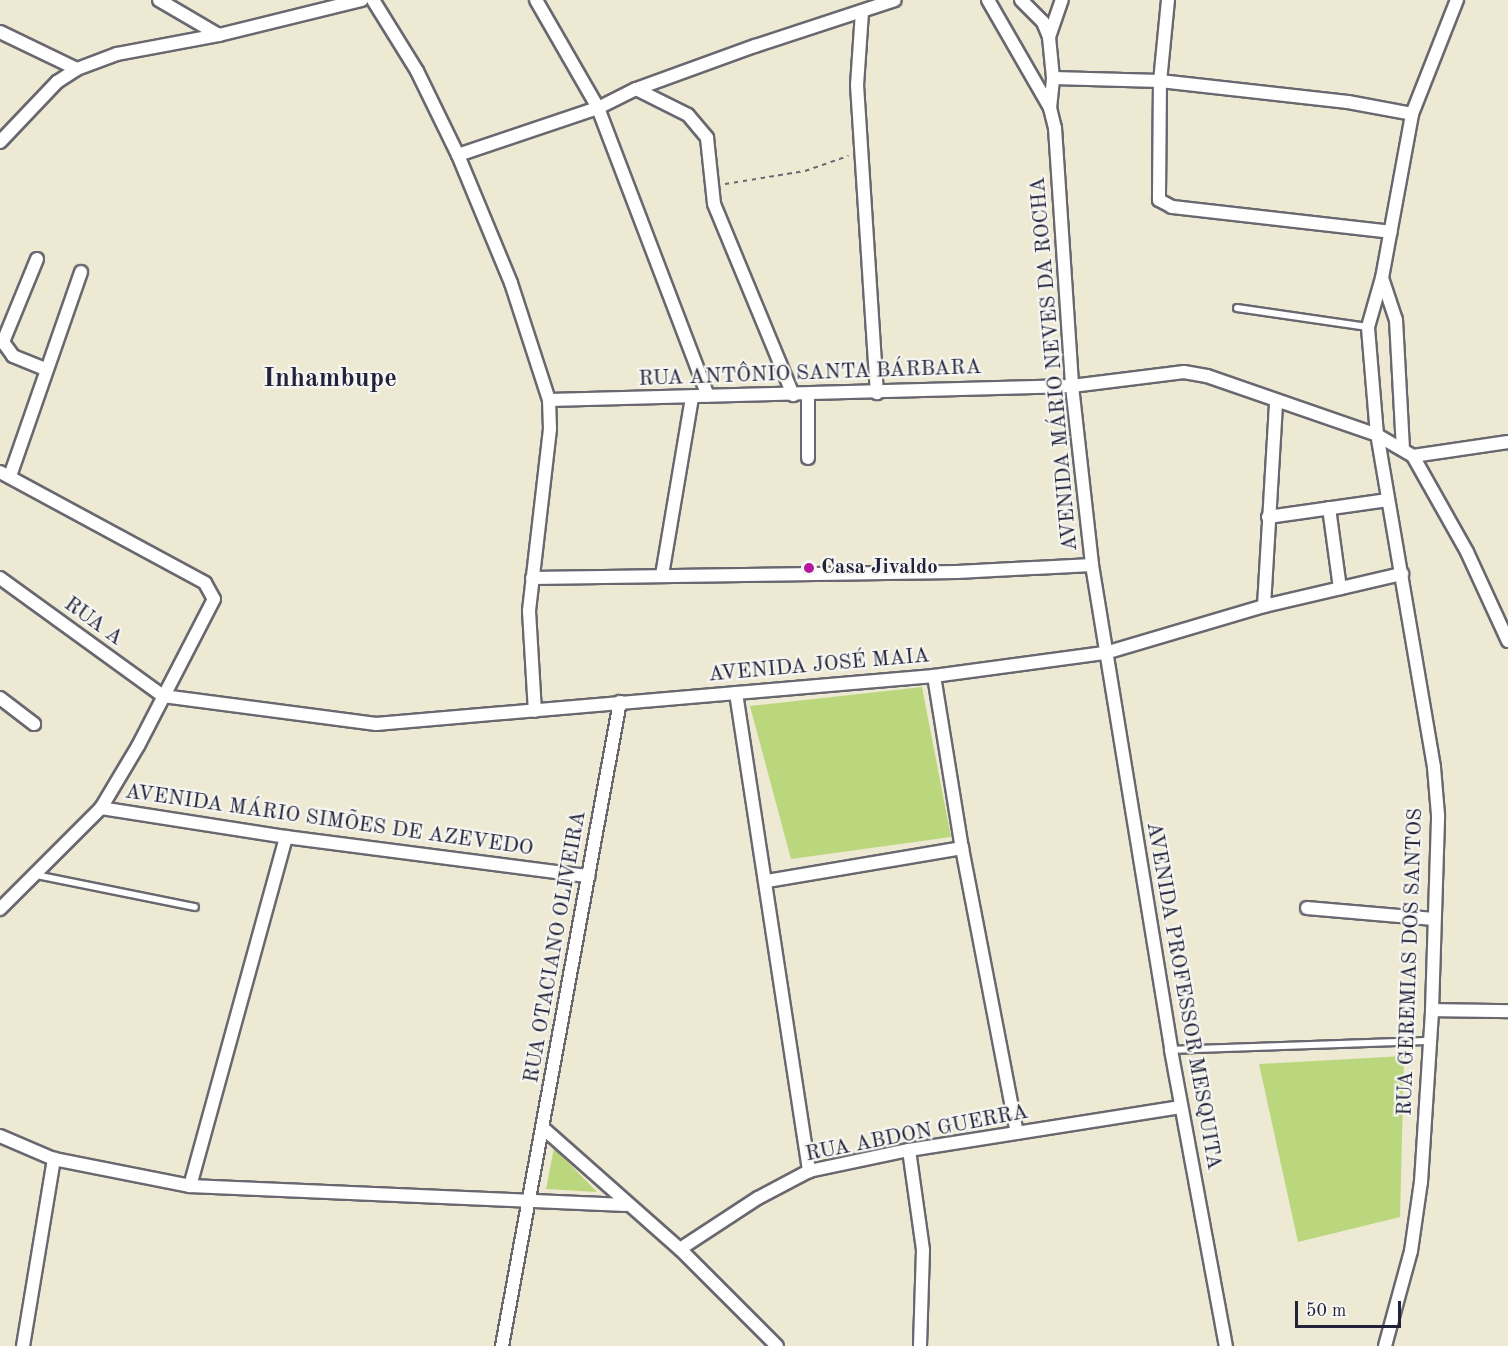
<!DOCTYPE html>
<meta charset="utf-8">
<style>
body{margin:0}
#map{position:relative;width:1508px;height:1346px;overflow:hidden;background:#eee9d3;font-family:"Old Standard TT",serif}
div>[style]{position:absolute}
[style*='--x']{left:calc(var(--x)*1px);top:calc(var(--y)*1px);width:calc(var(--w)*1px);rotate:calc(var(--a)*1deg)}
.green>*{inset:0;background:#bad77d}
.path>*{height:2px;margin-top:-1px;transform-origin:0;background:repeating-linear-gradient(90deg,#696870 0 4.5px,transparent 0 9px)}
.roads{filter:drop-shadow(2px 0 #696870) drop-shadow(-2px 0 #696870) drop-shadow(0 2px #696870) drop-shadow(0 -2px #696870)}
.service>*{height:6px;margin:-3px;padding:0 3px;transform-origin:3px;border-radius:3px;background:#fff}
.minor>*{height:12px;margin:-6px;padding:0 6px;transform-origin:6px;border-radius:6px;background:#fff}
.dots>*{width:16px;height:16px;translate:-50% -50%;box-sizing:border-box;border:3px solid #f6f6f2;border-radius:50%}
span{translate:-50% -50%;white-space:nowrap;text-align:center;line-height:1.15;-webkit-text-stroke:4.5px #f6f6f2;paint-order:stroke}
.street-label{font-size:21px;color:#22223b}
.poi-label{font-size:21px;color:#22223b;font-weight:700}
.left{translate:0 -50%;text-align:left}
.district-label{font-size:27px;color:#22223b;font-weight:700}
.scale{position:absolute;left:1295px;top:1301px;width:106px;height:27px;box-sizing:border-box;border:3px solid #22223b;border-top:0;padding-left:8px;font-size:18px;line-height:21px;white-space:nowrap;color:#22223b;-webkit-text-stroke:4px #f6f6f2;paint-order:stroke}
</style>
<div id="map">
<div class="green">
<div style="clip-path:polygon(922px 687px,951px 837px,791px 859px,750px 706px)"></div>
<div style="clip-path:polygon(1404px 1056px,1400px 1217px,1298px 1242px,1259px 1064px)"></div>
<div style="clip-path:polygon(554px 1148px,597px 1192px,546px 1189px)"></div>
</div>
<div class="path">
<div style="--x:725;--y:184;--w:81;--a:-9.2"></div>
<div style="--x:805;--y:171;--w:46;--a:-19.2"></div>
</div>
<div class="roads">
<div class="service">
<div style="--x:1237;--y:308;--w:132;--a:8.3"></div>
<div style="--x:36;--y:875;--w:162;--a:11.4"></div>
<div style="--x:1171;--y:1050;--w:259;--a:-2"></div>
</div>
<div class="minor">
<div style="--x:159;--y:0;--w:69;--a:30.3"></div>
<div style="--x:219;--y:35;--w:147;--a:-13.8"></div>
<div style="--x:373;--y:0;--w:84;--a:58.2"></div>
<div style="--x:417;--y:71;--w:93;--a:64"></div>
<div style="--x:458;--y:155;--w:139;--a:67.5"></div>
<div style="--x:511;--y:283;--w:123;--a:72"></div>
<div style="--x:549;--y:400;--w:29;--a:88"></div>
<div style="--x:550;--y:429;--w:183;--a:96.6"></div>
<div style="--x:529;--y:611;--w:100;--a:86.6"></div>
<div style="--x:536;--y:0;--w:125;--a:60.1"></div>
<div style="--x:598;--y:108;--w:308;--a:69.1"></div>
<div style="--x:988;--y:0;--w:125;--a:60.1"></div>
<div style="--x:1050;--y:108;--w:21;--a:76"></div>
<div style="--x:1055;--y:128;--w:259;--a:86.2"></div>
<div style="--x:1072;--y:386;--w:180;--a:83.6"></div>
<div style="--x:1092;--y:565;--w:491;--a:80.7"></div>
<div style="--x:1171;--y:1050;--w:301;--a:79.5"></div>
<div style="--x:1021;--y:0;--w:31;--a:45"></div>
<div style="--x:1043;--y:22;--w:16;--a:68"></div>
<div style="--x:1168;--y:0;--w:81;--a:95.6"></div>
<div style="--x:1160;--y:81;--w:119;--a:90.5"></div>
<div style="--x:1159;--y:200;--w:15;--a:28"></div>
<div style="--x:1172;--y:207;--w:220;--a:6.5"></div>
<div style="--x:862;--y:12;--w:73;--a:93.9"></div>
<div style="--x:857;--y:85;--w:309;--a:86.3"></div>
<div style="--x:0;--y:32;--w:85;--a:25.7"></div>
<div style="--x:1053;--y:78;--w:107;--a:1.6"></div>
<div style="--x:1160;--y:81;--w:189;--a:6.4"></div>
<div style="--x:1348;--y:102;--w:65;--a:10.6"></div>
<div style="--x:636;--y:89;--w:58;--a:26.6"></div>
<div style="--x:688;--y:115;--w:30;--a:50"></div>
<div style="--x:707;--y:138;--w:66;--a:83.9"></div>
<div style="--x:714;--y:204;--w:207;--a:67.5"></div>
<div style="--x:1050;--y:108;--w:30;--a:-84"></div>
<div style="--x:1053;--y:78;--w:41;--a:-95.6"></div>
<div style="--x:1049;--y:37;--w:39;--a:-71"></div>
<div style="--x:0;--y:142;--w:83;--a:-46.5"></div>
<div style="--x:57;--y:82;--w:24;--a:-33"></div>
<div style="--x:77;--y:69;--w:43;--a:-20.6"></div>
<div style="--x:117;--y:54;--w:104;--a:-10.6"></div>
<div style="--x:458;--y:155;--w:148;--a:-18.6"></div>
<div style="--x:598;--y:108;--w:42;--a:-26.6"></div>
<div style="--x:636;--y:89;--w:127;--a:-19.9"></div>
<div style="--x:755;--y:46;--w:147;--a:-18.2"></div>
<div style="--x:37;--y:259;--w:90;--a:112.3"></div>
<div style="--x:3;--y:342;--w:17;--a:54"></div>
<div style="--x:13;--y:356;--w:35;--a:22"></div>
<div style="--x:1382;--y:278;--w:44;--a:71.6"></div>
<div style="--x:1396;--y:320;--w:129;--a:86.9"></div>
<div style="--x:808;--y:395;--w:63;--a:90"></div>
<div style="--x:549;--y:400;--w:523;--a:-1.53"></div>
<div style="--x:1072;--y:386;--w:113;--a:-7.1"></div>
<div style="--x:1184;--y:372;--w:23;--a:10"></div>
<div style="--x:1207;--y:376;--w:180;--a:19.1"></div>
<div style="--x:1377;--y:435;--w:42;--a:30.3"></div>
<div style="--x:1413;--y:456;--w:110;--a:60.6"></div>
<div style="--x:1467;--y:552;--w:98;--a:65.3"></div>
<div style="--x:1413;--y:456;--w:96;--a:-8.4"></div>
<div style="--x:0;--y:472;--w:233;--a:28.4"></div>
<div style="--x:205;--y:583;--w:18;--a:61"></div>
<div style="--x:214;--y:599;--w:165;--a:117.3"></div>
<div style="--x:138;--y:746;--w:72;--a:120.8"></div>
<div style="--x:101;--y:808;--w:143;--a:135"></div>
<div style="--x:10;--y:476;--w:216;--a:-70.8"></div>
<div style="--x:1329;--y:508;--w:81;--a:82.2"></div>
<div style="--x:1268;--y:517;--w:121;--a:-8.1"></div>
<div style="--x:662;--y:575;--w:181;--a:-80.4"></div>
<div style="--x:0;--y:578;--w:201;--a:35.9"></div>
<div style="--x:163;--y:696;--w:215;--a:7.5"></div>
<div style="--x:376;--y:724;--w:560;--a:-4.92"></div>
<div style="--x:934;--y:676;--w:173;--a:-7.7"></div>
<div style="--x:1105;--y:653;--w:166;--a:-16.5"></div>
<div style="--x:1264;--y:606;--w:142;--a:-13.1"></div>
<div style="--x:532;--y:578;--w:425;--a:-0.8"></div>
<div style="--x:957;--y:572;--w:135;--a:-3"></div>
<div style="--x:1264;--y:606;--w:205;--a:-86.6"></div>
<div style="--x:934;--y:676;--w:174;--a:80.8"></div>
<div style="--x:962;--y:848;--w:290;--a:79.1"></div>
<div style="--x:736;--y:693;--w:484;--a:81.3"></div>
<div style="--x:0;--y:698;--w:43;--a:37.4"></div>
<div style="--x:101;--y:808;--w:187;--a:8.9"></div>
<div style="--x:286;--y:837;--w:305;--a:7.4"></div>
<div style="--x:767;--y:881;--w:198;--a:-9.6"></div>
<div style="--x:1307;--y:908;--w:127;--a:5"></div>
<div style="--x:1432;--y:1010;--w:76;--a:0.8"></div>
<div style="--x:543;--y:1128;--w:183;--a:41.5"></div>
<div style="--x:680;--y:1249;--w:137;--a:45"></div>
<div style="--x:0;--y:1136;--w:59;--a:23.1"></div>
<div style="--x:54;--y:1159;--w:139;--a:11.2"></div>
<div style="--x:190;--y:1186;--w:436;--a:2.5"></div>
<div style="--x:909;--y:1150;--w:101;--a:82"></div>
<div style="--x:923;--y:1250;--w:96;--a:91.8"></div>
<div style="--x:190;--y:1186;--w:362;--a:-74.6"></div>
<div style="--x:680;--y:1249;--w:93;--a:-33.2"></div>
<div style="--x:758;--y:1198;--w:58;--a:-27.9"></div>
<div style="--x:809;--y:1171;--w:102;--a:-11.9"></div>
<div style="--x:909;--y:1150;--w:275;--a:-9"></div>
<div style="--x:23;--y:1346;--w:190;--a:-80.6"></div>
<div style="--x:502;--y:1346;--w:655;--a:-79.62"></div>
<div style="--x:1385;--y:1346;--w:98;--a:-74.7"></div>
<div style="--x:1411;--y:1251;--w:70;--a:-81.8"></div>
<div style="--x:1421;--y:1182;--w:172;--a:-86.3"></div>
<div style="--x:1432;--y:1010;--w:195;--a:-88.2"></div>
<div style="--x:1438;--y:815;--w:48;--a:-94.8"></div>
<div style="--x:1434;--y:767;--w:337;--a:-99.7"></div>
<div style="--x:1377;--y:435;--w:108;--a:-94.8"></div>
<div style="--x:1368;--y:327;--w:51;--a:-74.1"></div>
<div style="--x:1382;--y:278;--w:167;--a:-79.6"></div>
<div style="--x:1412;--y:114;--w:123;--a:-68.5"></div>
</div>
</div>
<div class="dots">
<div style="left:809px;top:568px;background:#b5179e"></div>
</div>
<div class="street-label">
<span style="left:1055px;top:364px;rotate:-95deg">AVENIDA MÁRIO NEVES DA ROCHA</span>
<span style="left:810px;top:374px;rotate:-2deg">RUA ANTÔNIO SANTA BÁRBARA</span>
<span style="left:93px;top:622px;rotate:36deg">RUA A</span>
<span style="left:819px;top:666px;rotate:-5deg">AVENIDA JOSÉ MAIA</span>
<span style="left:329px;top:821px;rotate:8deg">AVENIDA MÁRIO SIMÕES DE AZEVEDO</span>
<span style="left:556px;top:947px;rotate:-80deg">RUA OTACIANO OLIVEIRA</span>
<span style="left:1411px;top:962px;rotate:-88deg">RUA GEREMIAS DOS SANTOS</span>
<span style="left:1183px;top:996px;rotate:80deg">AVENIDA PROFESSOR MESQUITA</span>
<span style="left:917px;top:1134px;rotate:-11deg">RUA ABDON GUERRA</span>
</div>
<div class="poi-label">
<span class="left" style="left:821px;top:568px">Casa Jivaldo</span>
</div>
<div class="district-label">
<span style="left:330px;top:379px">Inhambupe</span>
</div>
<div class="scale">50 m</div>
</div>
